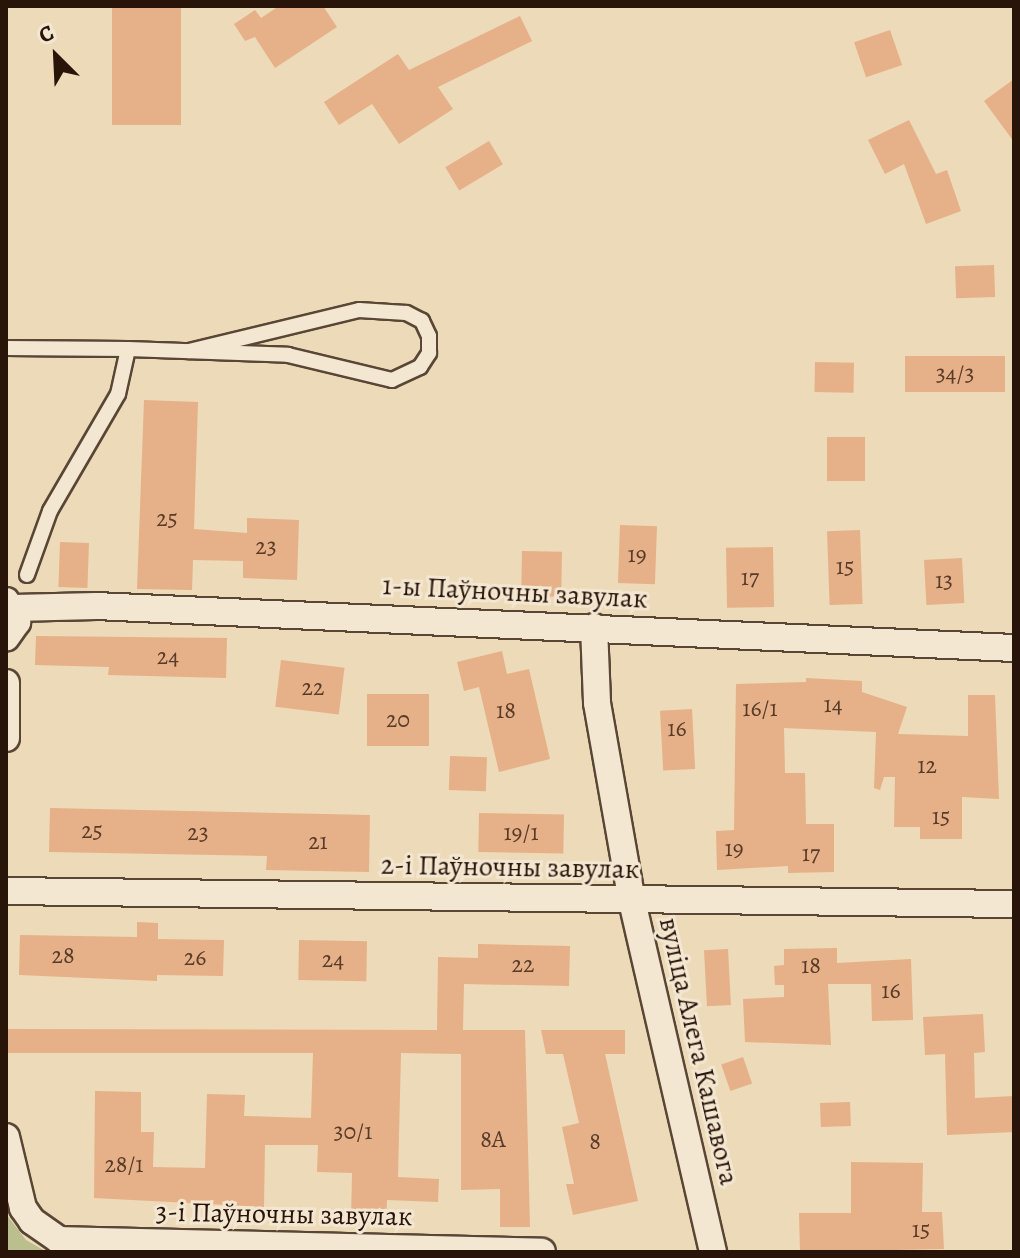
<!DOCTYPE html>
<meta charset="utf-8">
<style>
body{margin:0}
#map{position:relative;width:1020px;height:1258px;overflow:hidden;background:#eddab9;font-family:Alegreya,serif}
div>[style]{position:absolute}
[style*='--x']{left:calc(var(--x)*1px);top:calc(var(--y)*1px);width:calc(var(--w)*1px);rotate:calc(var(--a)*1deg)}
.green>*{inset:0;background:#bbbe8d}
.building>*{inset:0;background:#e6b088;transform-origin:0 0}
.roads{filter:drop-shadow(2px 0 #594635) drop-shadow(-2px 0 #594635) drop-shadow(0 2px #594635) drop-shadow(0 -2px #594635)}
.lane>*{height:14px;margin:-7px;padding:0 7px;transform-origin:7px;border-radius:7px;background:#f3e7d2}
.street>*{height:26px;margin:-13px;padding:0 13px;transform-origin:13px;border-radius:13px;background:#f3e7d2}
span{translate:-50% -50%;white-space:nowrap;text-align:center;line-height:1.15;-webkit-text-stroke:6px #f3e7d2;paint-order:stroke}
.number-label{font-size:24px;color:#583b29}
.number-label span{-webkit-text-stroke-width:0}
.street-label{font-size:28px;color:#281409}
.frame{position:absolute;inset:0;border:8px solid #281409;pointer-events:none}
.north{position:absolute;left:16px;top:16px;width:80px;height:80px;-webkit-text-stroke:6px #f3e7d2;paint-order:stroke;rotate:336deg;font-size:22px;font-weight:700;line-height:32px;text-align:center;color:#281409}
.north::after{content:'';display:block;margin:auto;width:28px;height:36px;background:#281409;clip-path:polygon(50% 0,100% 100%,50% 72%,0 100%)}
</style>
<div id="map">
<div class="green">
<div style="clip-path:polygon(6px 1214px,26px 1240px,47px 1252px,6px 1252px)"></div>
</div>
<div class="building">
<div style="left:112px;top:6px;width:69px;height:119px"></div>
<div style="clip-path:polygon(279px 6px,323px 6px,337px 27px,275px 68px,255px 37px,245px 41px,234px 24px,255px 10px,261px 18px)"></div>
<div style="clip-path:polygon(520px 16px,532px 41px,438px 87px,453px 109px,399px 144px,372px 104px,339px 125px,324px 102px,398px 54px,409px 70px)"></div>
<div style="left:890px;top:30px;width:37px;height:38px;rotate:71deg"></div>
<div style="clip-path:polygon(1014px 79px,1014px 142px,984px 101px)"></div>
<div style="clip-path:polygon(909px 120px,936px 174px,947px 170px,961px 211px,926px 224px,904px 164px,885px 174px,868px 140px)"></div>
<div style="left:489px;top:141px;width:27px;height:51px;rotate:59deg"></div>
<div style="left:994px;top:265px;width:32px;height:39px;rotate:88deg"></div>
<div style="left:905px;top:356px;width:100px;height:36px"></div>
<div style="left:815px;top:362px;width:39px;height:30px;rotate:1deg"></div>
<div style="clip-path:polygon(144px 400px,198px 402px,194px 529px,247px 533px,247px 518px,299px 520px,297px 580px,243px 578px,243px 561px,193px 560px,192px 590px,137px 589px)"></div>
<div style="left:865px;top:437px;width:44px;height:38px;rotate:90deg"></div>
<div style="left:620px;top:525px;width:37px;height:58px;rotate:2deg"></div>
<div style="left:860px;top:530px;width:74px;height:33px;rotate:88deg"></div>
<div style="left:60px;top:542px;width:29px;height:45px;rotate:2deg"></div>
<div style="left:773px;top:547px;width:60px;height:47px;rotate:89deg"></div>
<div style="left:522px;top:551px;width:40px;height:45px;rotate:1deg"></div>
<div style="left:962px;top:558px;width:45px;height:38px;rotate:87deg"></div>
<div style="clip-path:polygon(36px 636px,227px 638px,226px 678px,108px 675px,109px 667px,35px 665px)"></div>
<div style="clip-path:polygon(502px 651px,507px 674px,529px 669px,550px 759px,499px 772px,479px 687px,464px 691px,457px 662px)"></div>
<div style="left:281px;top:660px;width:64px;height:47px;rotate:7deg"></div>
<div style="clip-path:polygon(806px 678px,862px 681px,862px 692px,907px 707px,898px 734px,968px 736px,968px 695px,995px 695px,999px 799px,962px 797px,962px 839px,920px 839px,920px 827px,894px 827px,895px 777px,884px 777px,880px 790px,874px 788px,876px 732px,784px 728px,785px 773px,805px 773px,806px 824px,834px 824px,834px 872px,788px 873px,788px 866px,717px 870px,716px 831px,734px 830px,736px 684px,806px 682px)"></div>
<div style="left:367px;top:694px;width:62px;height:52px"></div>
<div style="left:692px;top:709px;width:60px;height:32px;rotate:87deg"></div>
<div style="left:450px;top:756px;width:37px;height:34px;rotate:2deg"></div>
<div style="clip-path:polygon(50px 808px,370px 815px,369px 872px,266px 870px,267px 856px,49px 852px)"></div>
<div style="left:479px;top:813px;width:85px;height:39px;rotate:1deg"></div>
<div style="clip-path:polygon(137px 922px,158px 923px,158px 939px,224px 940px,223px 976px,157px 975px,157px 981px,19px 975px,20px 935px,137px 937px)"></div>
<div style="left:299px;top:940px;width:68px;height:40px;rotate:1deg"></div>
<div style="clip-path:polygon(478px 944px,570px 946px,569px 986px,464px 984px,463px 1030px,525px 1030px,530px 1227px,500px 1227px,500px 1189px,461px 1190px,461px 1054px,401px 1053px,398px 1177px,439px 1179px,438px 1202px,387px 1200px,386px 1224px,351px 1222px,352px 1173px,317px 1172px,318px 1145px,265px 1145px,264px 1207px,94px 1198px,95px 1091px,141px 1092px,141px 1132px,154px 1132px,153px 1167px,205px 1168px,207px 1094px,245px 1095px,244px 1116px,311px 1118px,313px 1053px,6px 1053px,6px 1029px,437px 1030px,438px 957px,478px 958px)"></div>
<div style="clip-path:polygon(837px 948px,837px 963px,911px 959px,913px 1020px,872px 1021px,871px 984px,828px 984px,831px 1045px,745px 1042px,743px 999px,784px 997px,784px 985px,775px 985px,774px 966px,784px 965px,784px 949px)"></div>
<div style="left:728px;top:949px;width:56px;height:24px;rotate:87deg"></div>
<div style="clip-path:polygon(983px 1014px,985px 1052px,974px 1053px,975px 1098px,1014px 1096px,1014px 1132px,947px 1135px,945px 1054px,925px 1055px,923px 1017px)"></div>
<div style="clip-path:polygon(541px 1030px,625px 1030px,625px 1054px,605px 1054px,638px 1201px,573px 1215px,566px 1184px,574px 1184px,562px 1127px,579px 1123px,563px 1054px,546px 1054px)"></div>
<div style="left:743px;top:1057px;width:28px;height:23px;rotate:71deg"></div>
<div style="left:850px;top:1102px;width:24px;height:30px;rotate:88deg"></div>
<div style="clip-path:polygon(851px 1162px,923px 1163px,922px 1212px,942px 1212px,944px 1249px,800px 1252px,799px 1213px,851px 1213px)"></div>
</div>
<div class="roads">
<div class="lane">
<div style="--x:6;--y:348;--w:122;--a:0.5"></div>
<div style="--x:128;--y:349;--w:46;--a:102.5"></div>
<div style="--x:118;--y:394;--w:135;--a:120.2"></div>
<div style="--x:50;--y:511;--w:68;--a:109.8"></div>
<div style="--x:128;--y:349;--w:160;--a:2.1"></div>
<div style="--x:288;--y:355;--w:107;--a:13.5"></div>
<div style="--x:392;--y:380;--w:31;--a:-25"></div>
<div style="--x:420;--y:367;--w:17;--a:-57"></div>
<div style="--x:429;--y:353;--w:17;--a:-90"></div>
<div style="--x:429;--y:336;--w:17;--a:-115"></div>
<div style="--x:422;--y:321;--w:18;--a:-153"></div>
<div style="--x:406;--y:313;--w:47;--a:-176.3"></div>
<div style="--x:359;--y:310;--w:175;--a:166.4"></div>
</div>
<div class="street">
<div style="--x:6;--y:601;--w:24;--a:62"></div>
<div style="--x:17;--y:622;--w:19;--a:125"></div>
<div style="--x:14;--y:608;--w:82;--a:-1.4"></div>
<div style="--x:96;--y:606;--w:919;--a:2.62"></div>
<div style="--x:594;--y:627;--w:76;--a:87.7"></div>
<div style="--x:597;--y:703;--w:201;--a:80"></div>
<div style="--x:632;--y:901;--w:360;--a:77"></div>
<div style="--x:6;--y:683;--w:55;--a:90"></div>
<div style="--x:6;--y:891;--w:1008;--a:0.74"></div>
<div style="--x:6;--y:1137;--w:73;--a:76.5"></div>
<div style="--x:23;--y:1208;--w:16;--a:55"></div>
<div style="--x:32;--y:1221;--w:33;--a:35"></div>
<div style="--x:59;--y:1240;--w:483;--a:1.4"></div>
</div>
</div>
<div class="number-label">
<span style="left:955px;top:374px">34/3</span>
<span style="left:167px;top:519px">25</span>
<span style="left:266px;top:547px">23</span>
<span style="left:637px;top:555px">19</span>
<span style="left:845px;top:567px">15</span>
<span style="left:750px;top:578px">17</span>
<span style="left:944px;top:581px">13</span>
<span style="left:168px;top:657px">24</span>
<span style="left:313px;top:688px">22</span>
<span style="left:833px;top:705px">14</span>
<span style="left:760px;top:709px">16/1</span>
<span style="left:506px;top:711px">18</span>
<span style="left:398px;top:720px">20</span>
<span style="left:677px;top:729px">16</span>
<span style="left:927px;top:766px">12</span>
<span style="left:941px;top:817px">15</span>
<span style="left:92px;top:831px">25</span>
<span style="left:198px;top:833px">23</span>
<span style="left:521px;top:833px">19/1</span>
<span style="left:318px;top:842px">21</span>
<span style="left:734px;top:849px">19</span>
<span style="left:811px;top:854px">17</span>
<span style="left:63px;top:956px">28</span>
<span style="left:195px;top:958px">26</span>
<span style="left:333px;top:960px">24</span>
<span style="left:523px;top:965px">22</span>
<span style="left:811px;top:966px">18</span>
<span style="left:891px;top:991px">16</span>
<span style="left:353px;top:1132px">30/1</span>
<span style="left:493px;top:1140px">8А</span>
<span style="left:595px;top:1142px">8</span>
<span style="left:124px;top:1165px">28/1</span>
<span style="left:921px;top:1230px">15</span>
</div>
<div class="street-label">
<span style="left:515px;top:592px;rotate:3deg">1-ы Паўночны завулак</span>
<span style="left:510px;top:867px;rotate:1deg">2-і Паўночны завулак</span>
<span style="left:699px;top:1051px;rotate:77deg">вуліца Алега Кашавога</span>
<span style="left:284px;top:1214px;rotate:1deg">3-і Паўночны завулак</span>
</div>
<div class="frame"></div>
<div class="north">С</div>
</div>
